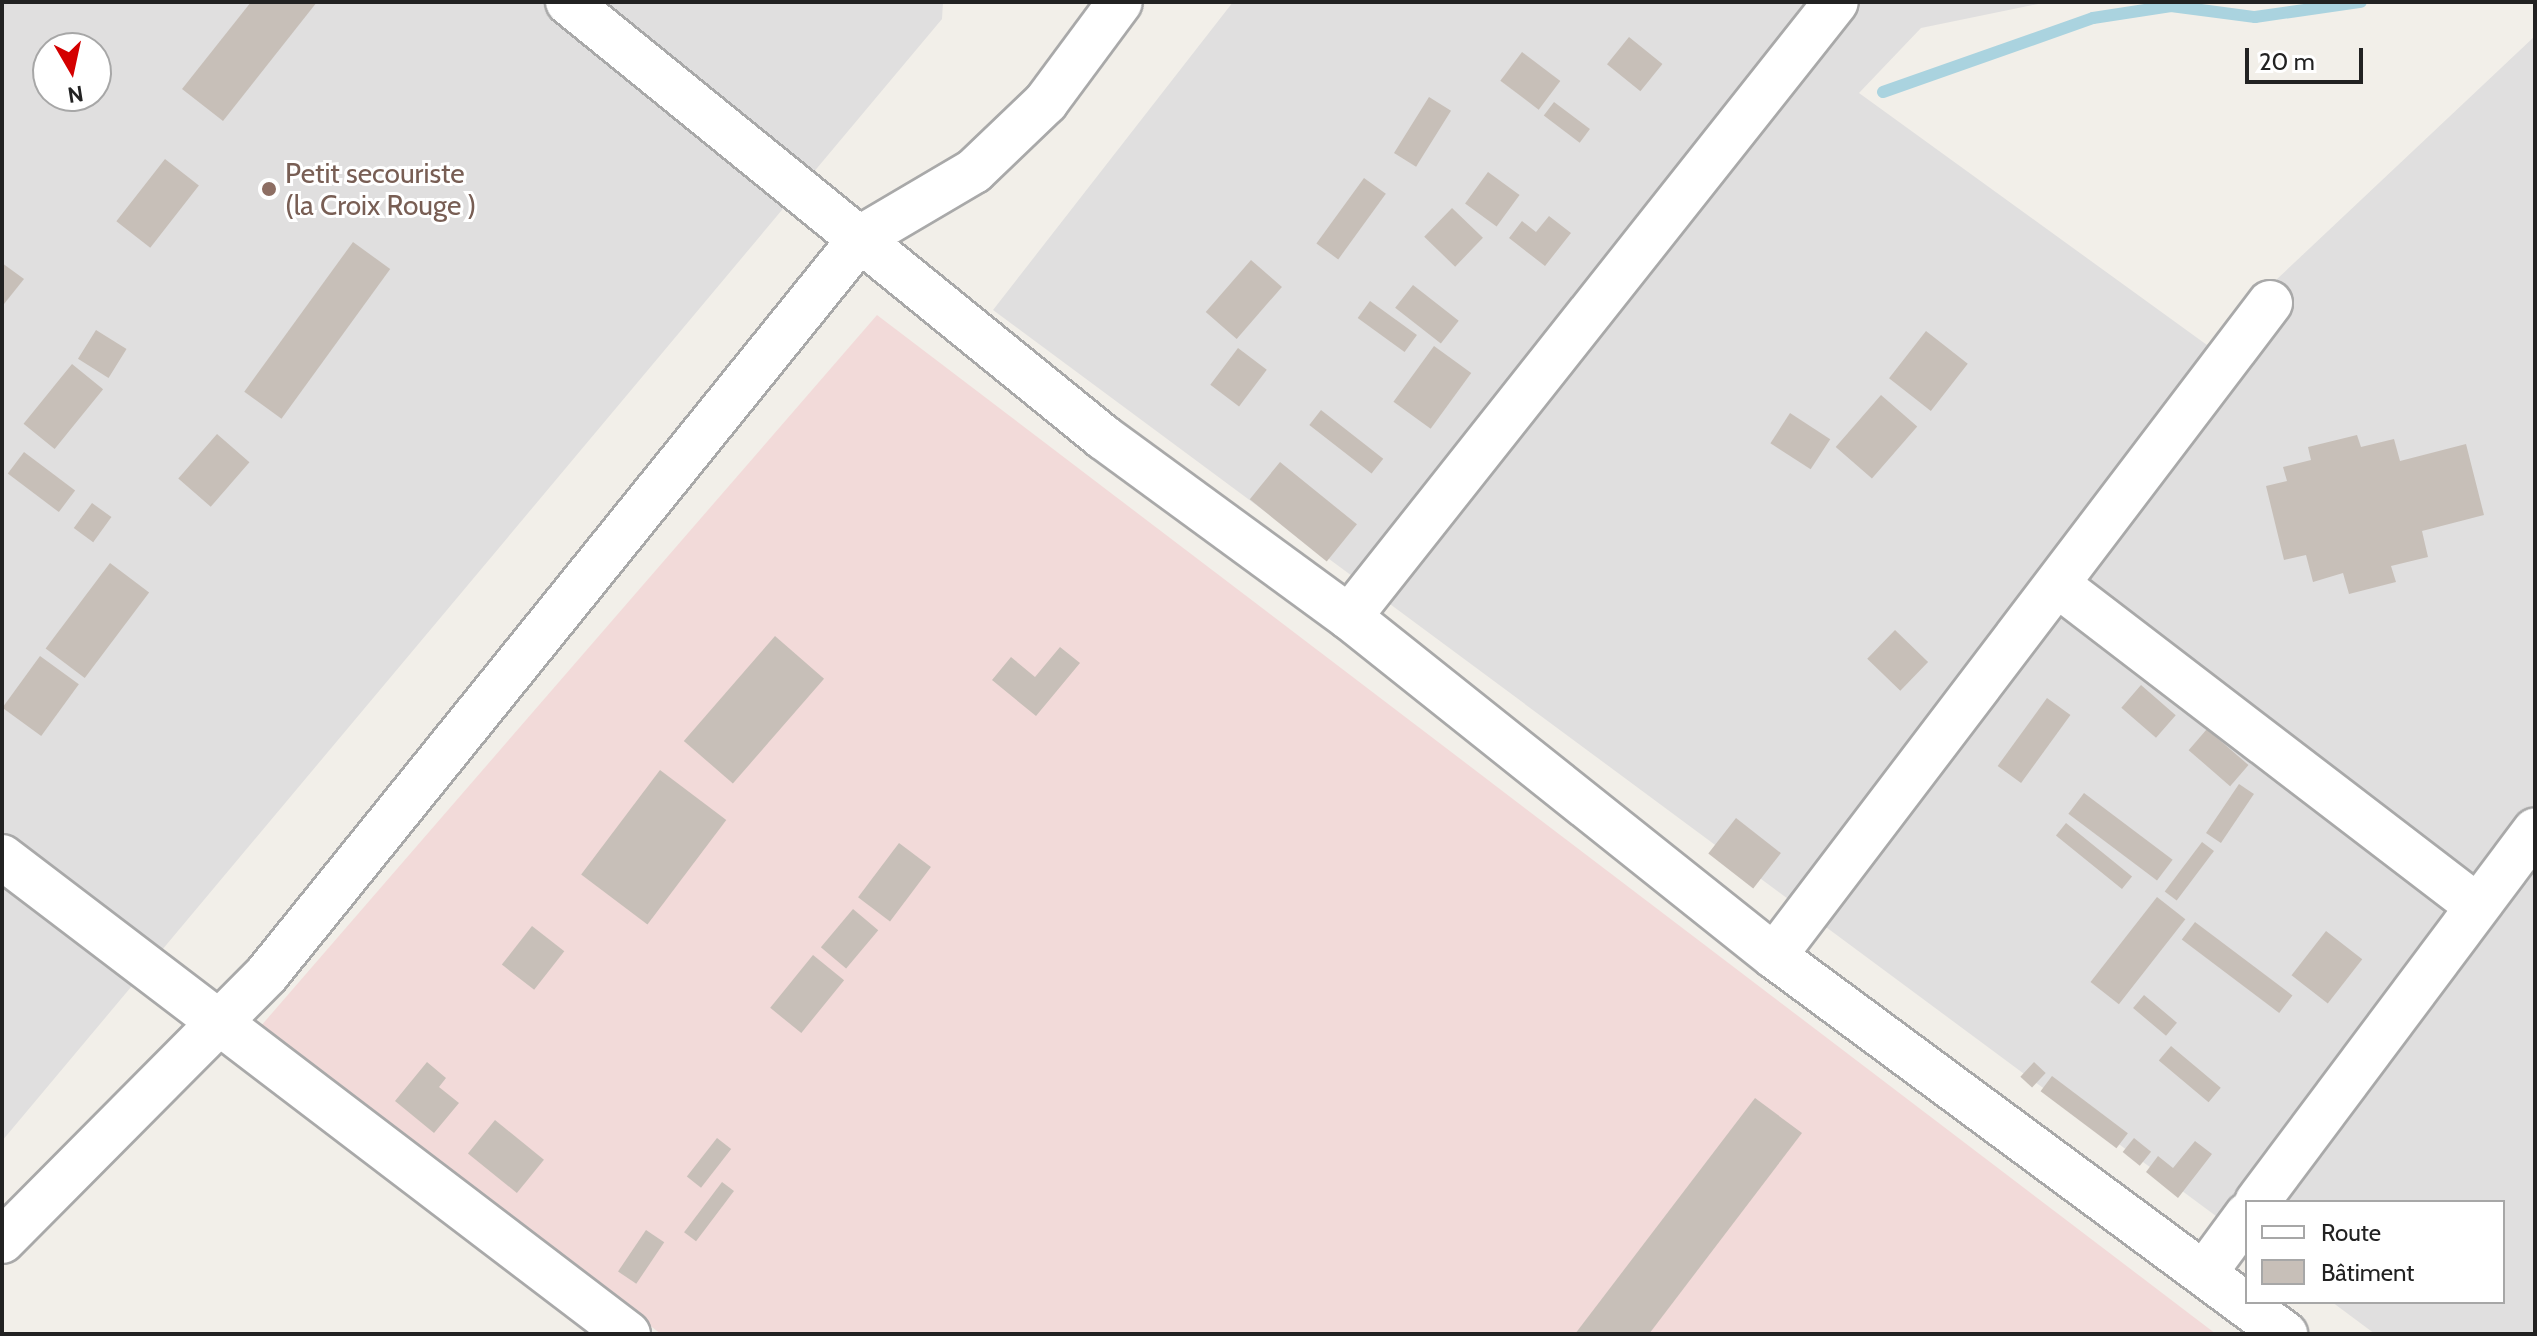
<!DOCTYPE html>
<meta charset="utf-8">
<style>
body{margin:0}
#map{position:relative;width:2537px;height:1336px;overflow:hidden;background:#f2efe9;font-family:Cabin,sans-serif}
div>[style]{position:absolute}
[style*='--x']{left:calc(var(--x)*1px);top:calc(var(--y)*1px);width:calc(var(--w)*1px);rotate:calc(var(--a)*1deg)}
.residential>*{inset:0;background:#e0dfdf}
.commercial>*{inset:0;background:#f2dad9}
.stream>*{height:12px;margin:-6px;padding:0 6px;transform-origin:6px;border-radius:6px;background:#aad3df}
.building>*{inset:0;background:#c7bfb8;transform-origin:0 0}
.roads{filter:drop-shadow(2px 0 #a9a9a9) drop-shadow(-2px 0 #a9a9a9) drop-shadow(0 2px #a9a9a9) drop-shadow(0 -2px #a9a9a9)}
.minor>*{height:44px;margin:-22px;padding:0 22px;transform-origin:22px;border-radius:22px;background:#fff}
.dots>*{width:22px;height:22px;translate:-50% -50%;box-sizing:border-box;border:4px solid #fff;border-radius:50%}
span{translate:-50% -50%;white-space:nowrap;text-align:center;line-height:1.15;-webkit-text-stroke:6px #fff;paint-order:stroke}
.education-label{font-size:28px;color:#785e54}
.left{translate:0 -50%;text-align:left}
.frame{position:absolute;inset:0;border:4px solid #222;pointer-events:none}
.legend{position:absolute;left:2245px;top:1200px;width:260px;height:104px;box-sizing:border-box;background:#fff;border:2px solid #a7a7a7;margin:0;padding:10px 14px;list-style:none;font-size:24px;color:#222}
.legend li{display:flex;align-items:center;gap:16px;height:40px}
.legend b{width:40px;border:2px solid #a7a7a7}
.north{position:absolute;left:32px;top:32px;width:80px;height:80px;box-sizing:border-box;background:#fff;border:2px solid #a7a7a7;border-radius:50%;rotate:171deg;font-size:22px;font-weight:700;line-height:32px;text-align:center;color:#222}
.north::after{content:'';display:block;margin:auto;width:28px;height:36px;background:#d40000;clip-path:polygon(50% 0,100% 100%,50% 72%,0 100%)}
.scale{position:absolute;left:2245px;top:48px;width:118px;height:36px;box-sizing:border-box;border:4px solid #222;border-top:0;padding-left:10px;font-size:24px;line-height:28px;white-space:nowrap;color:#222;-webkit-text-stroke:6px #fff;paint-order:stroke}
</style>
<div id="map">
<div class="residential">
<div style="clip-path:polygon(evenodd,2px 2px,943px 2px,942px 19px,2px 1141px,2px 2px,48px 48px,96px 48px,96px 96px,48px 96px,48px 48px)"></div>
<div style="clip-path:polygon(1233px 2px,2048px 2px,1921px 28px,1859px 93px,2207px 345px,2535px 36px,2535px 1334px,2375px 1334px,2332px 1302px,2503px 1302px,2503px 1202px,2247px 1202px,2247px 1239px,993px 310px)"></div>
</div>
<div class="commercial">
<div style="clip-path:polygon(877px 315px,2216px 1334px,661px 1334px,260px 1027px)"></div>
</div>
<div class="stream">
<div style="--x:1883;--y:92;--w:223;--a:-19.4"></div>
<div style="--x:2093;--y:18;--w:79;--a:-8.7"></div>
<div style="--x:2171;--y:6;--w:85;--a:7.5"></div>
<div style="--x:2255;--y:17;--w:107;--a:-8.1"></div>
</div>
<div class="building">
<div style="clip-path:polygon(251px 2px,317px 2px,223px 121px,182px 89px)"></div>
<div style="left:1629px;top:37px;width:43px;height:35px;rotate:39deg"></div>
<div style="left:1522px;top:52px;width:48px;height:36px;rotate:37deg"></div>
<div style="left:1429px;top:97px;width:26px;height:66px;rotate:32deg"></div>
<div style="left:1554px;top:102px;width:45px;height:17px;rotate:37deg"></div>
<div style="left:165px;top:159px;width:43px;height:79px;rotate:38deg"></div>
<div style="left:1488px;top:172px;width:39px;height:39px;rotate:36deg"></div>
<div style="left:1364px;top:178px;width:27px;height:81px;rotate:36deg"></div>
<div style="left:1452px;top:208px;width:43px;height:40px;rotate:44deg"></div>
<div style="clip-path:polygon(1549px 216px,1571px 233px,1545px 266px,1509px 238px,1522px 221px,1536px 232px)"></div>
<div style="left:353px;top:242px;width:46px;height:185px;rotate:36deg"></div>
<div style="left:1251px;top:260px;width:41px;height:69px;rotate:41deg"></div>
<div style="clip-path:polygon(2px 263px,24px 279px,4px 304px,2px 302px)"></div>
<div style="left:1413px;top:285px;width:58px;height:29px;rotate:38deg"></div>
<div style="left:1370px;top:301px;width:58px;height:21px;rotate:36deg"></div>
<div style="left:96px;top:330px;width:36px;height:34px;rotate:32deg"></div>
<div style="left:1926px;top:331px;width:53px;height:60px;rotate:38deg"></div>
<div style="left:1434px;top:346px;width:46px;height:69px;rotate:36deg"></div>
<div style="left:1238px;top:348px;width:36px;height:46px;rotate:37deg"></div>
<div style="left:72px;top:364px;width:40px;height:77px;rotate:39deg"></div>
<div style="left:1881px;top:395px;width:48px;height:69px;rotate:41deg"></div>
<div style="left:1321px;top:410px;width:79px;height:19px;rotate:38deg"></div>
<div style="left:1790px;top:413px;width:48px;height:36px;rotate:33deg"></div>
<div style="left:217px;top:434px;width:43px;height:59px;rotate:41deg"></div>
<div style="clip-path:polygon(2357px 435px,2361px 447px,2394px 439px,2400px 461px,2466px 444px,2484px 515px,2422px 531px,2428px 557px,2391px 566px,2396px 582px,2349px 594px,2343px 573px,2313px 582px,2306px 555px,2284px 560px,2266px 486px,2287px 481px,2283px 467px,2311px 460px,2308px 447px)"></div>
<div style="left:24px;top:452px;width:64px;height:27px;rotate:37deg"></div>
<div style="left:1280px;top:462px;width:99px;height:48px;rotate:39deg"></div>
<div style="left:92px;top:503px;width:24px;height:31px;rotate:36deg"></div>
<div style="left:110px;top:563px;width:49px;height:107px;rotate:37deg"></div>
<div style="left:1895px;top:630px;width:46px;height:40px;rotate:44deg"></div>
<div style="left:775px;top:636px;width:65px;height:139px;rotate:41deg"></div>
<div style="clip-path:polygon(1060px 647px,1080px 663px,1036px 716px,992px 680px,1011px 657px,1035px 677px)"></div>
<div style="left:40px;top:656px;width:48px;height:64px;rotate:36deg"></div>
<div style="left:2141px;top:685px;width:46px;height:30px;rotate:41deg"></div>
<div style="left:2047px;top:698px;width:29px;height:84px;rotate:36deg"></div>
<div style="left:2207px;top:729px;width:55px;height:28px;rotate:41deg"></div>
<div style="left:660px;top:770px;width:83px;height:131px;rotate:37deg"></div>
<div style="left:2239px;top:784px;width:18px;height:59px;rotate:34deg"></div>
<div style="left:2084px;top:793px;width:111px;height:26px;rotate:37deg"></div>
<div style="left:1736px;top:818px;width:57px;height:45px;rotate:38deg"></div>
<div style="left:2066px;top:823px;width:85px;height:16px;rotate:39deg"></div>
<div style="left:2202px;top:842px;width:15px;height:62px;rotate:37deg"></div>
<div style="left:899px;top:843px;width:40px;height:68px;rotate:37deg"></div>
<div style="left:2157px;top:897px;width:36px;height:108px;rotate:38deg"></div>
<div style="left:853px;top:909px;width:33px;height:50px;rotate:40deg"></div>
<div style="left:2195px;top:922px;width:122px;height:22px;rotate:37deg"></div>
<div style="left:532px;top:926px;width:41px;height:49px;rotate:38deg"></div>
<div style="left:2326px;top:931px;width:46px;height:56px;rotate:38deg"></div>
<div style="left:813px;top:955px;width:40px;height:68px;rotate:39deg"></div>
<div style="left:2144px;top:995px;width:43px;height:17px;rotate:40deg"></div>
<div style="left:2171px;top:1046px;width:65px;height:19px;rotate:40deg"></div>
<div style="clip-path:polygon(427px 1062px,446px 1078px,439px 1087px,459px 1103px,434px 1133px,395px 1101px)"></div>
<div style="left:2034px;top:1062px;width:16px;height:20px;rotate:43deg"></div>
<div style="left:2052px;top:1076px;width:95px;height:19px;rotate:37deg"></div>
<div style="clip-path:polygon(1755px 1098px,1802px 1133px,1649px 1334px,1575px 1334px)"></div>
<div style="left:495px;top:1120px;width:63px;height:43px;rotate:39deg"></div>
<div style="left:717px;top:1138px;width:18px;height:49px;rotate:38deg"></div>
<div style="left:2134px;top:1138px;width:22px;height:18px;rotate:39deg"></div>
<div style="clip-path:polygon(2195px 1141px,2212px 1154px,2178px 1198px,2146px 1172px,2158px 1156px,2173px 1168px)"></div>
<div style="left:722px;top:1182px;width:15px;height:63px;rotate:37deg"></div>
<div style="left:646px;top:1230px;width:22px;height:50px;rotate:34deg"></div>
</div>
<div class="roads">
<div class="minor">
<div style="--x:568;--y:2;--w:690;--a:39.11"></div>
<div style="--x:1103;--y:437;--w:305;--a:36.2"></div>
<div style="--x:1349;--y:617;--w:544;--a:38.58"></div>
<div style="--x:1774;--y:956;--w:636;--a:36.49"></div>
<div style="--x:2058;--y:585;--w:528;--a:37.46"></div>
<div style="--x:1349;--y:617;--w:784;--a:-51.63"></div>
<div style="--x:2;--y:857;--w:787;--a:37.31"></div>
<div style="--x:1774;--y:956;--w:820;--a:-52.78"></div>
<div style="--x:2257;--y:1202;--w:464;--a:-53.2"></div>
<div style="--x:2;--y:1241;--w:376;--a:-45.2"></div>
<div style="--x:267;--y:974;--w:947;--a:-51.09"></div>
<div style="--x:862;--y:237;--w:130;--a:-30.5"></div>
<div style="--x:974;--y:171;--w:100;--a:-43.8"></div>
<div style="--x:1046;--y:102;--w:124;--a:-53.5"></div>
<div style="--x:2205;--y:1272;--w:71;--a:-53.6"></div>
</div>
</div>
<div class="dots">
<div style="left:269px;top:189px;background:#8d6e63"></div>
</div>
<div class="education-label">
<span class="left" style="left:285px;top:189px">Petit secouriste<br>(la Croix Rouge )</span>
</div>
<div class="frame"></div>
<ul class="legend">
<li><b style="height:10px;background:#fff"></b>Route</li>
<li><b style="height:22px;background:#c7bfb8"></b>Bâtiment</li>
</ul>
<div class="north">N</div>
<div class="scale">20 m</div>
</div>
